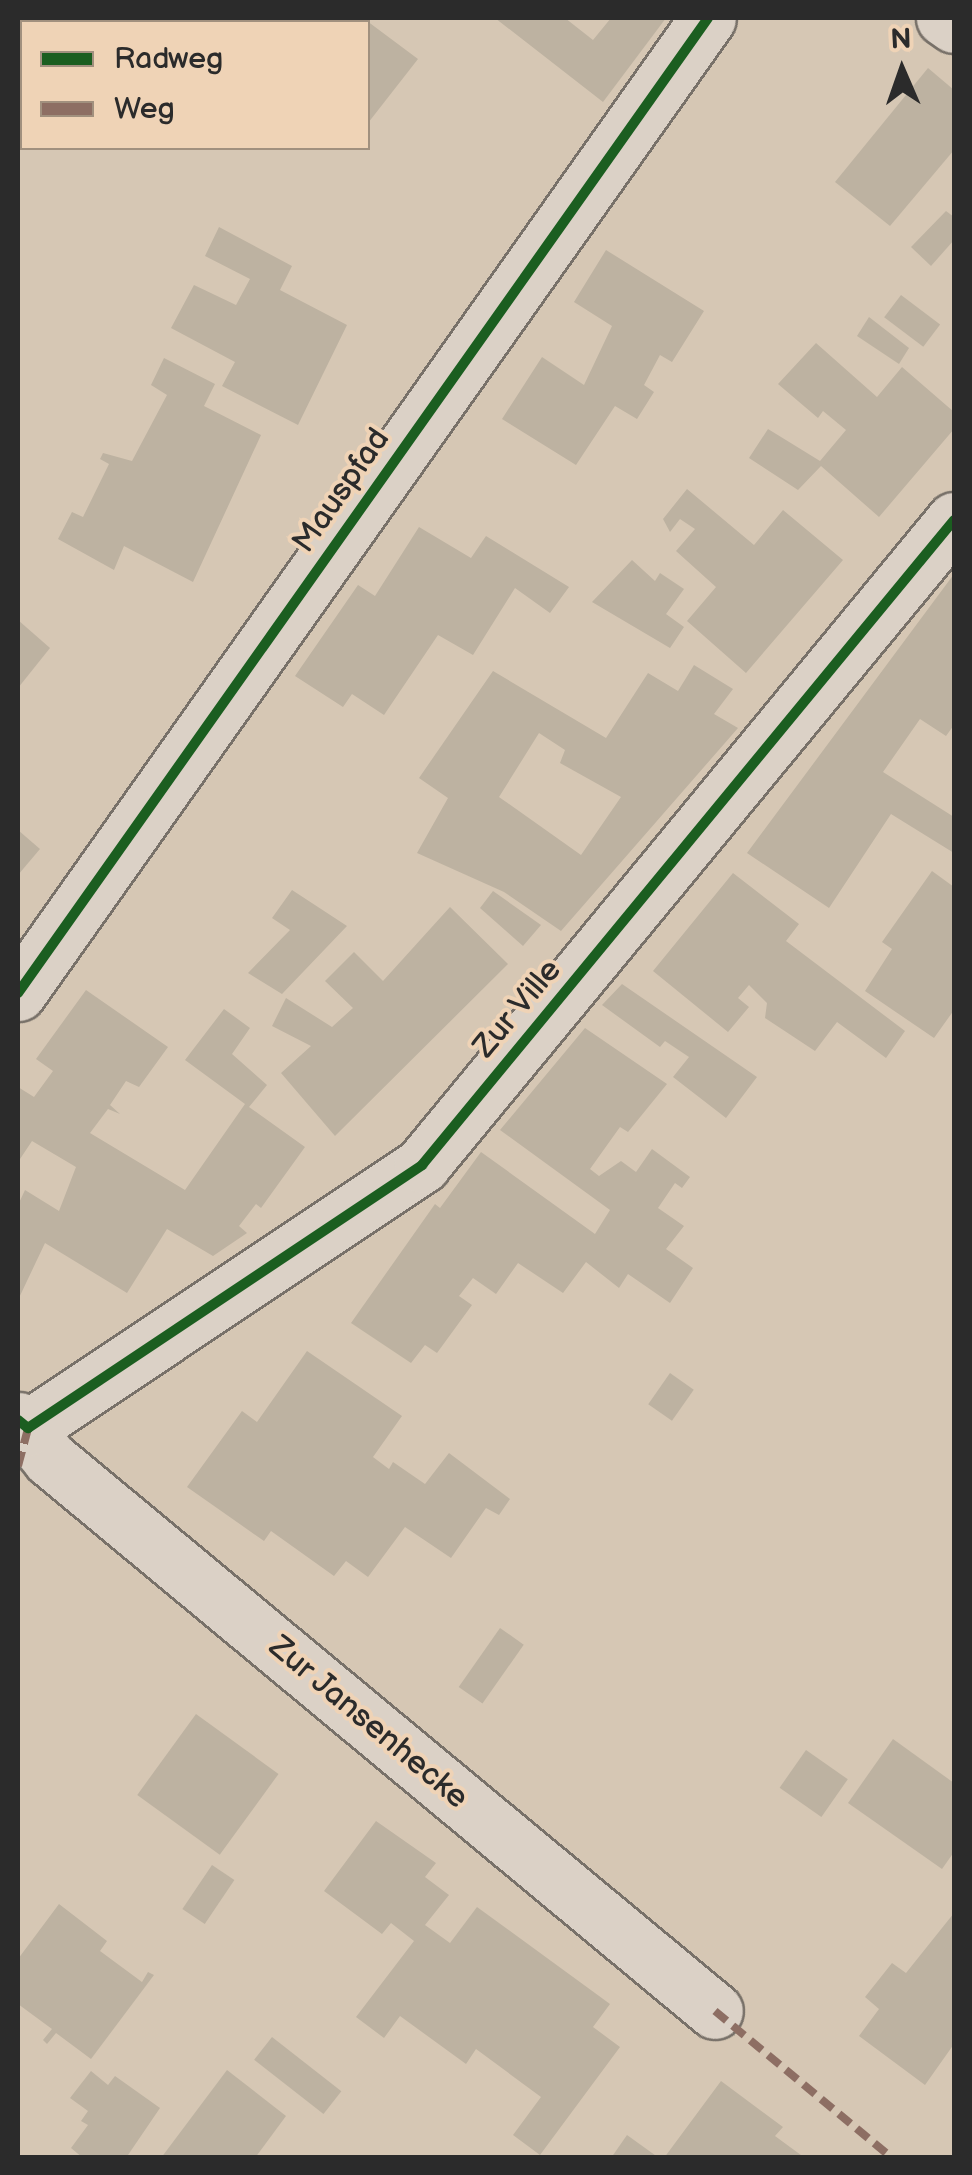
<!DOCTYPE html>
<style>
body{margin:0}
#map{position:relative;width:972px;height:2175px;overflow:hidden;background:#d6c7b4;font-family:"Balsamiq Sans",sans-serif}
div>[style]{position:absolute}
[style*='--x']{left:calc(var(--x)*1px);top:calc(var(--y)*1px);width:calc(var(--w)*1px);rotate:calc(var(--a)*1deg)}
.building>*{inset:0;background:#bdb2a1;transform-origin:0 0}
.roads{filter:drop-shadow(2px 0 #787169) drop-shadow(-2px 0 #787169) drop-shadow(0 2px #787169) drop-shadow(0 -2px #787169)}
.minor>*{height:55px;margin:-27.5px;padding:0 27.5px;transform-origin:27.5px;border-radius:27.5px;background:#dbd1c6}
.quiet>*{height:8px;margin-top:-4px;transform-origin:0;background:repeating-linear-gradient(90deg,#8d6e63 0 15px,transparent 0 23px)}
.cycleway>*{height:10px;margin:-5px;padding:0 5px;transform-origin:5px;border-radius:5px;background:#1b5e20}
span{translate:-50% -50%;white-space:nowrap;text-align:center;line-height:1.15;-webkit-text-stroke:8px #efd3b6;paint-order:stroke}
.street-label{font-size:32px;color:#2b2b2b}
.frame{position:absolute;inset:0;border:20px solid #2b2b2b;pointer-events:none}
.legend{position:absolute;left:20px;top:20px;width:350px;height:130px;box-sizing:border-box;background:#efd3b6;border:2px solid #a1907e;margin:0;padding:12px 18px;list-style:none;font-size:30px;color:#2b2b2b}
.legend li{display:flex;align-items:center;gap:20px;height:50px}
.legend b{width:50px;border:2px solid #a1907e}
.north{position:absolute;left:852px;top:20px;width:100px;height:100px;-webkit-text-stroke:8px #efd3b6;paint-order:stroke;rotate:358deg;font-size:28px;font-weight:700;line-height:40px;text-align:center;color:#2b2b2b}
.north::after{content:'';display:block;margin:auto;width:35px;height:45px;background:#2b2b2b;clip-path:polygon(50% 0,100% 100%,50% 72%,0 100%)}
</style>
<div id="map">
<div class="building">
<div style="clip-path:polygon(326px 18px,363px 18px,418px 59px,368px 123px,368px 22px,323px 22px)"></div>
<div style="clip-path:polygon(495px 18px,565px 18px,593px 40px,611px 18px,666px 18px,603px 102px)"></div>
<div style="clip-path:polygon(928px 68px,954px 90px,954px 150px,890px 226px,835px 182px)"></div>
<div style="clip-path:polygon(946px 211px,954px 217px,954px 240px,931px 266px,911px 247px)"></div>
<div style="clip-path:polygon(219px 227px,292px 266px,280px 290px,347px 325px,298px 425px,222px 386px,235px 362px,171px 328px,194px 285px,236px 305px,250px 279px,205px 256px)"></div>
<div style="clip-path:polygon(606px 250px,704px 311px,672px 362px,660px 355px,644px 385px,654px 392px,637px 419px,615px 406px,576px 465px,502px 419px,542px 357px,584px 385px,612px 326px,574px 302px)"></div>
<div style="left:901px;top:295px;width:49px;height:28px;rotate:37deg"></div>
<div style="clip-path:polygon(869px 317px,909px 348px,899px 364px,857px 336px)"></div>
<div style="clip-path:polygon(816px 343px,877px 397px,902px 367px,954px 412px,954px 429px,879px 517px,821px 466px,798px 490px,749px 458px,768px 429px,820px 461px,846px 430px,823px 411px,818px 418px,778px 384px)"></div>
<div style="clip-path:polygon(164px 358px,215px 384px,204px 406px,261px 435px,193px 582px,124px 546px,114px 570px,58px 539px,72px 512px,83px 517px,109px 464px,100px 459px,103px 453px,132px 461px,167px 395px,151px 385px)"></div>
<div style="clip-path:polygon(687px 489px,754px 545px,783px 510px,843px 560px,746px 673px,687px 621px,716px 587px,676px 551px,695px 529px,680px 519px,670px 532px,663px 519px)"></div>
<div style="clip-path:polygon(419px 527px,471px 558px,486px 536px,569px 587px,550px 613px,515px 588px,473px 655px,438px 635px,384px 715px,352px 694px,343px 707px,295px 676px,358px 585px,375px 596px)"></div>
<div style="clip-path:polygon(632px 560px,655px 581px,660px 573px,684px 589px,666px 614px,684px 627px,670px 648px,592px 602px)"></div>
<div style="clip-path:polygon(954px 574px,954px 725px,946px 736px,920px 719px,883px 772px,954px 817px,954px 853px,891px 814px,829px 908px,747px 853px)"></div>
<div style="clip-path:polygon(18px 620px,50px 648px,18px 688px)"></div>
<div style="clip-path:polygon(evenodd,694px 665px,733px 689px,714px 714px,738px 728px,561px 931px,504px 892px,417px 853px,448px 798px,419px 778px,493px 671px,606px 738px,648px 673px,678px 691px,694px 665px,539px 733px,565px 750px,560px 763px,621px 797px,581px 855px,499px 797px,539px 733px)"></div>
<div style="clip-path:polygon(18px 830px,40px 849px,18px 875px)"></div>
<div style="clip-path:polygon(932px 871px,954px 887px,954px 1010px,934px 1038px,865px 991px,892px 949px,882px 942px)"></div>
<div style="clip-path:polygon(733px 873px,799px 924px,786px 941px,905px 1031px,886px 1058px,837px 1022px,815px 1051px,765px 1018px,767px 1003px,749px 985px,738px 998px,749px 1007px,728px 1032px,653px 971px)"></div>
<div style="clip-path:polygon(292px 890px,347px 926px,282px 994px,248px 973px,290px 930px,272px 918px)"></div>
<div style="clip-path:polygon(493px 891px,541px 925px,523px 946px,480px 908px)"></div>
<div style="clip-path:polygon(450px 907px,508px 964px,335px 1136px,281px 1073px,311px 1046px,272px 1026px,286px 998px,332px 1027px,353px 1008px,325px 981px,354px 952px,383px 981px)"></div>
<div style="clip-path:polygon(622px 984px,757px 1077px,726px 1118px,673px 1077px,689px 1057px,665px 1041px,660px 1047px,602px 1005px)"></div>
<div style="clip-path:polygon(86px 990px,168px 1047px,139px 1087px,126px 1081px,110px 1105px,120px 1114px,108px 1109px,90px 1133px,185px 1190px,245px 1104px,185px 1060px,224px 1009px,250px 1028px,232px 1054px,267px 1085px,249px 1107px,305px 1147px,261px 1208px,256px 1204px,239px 1226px,247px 1233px,213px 1256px,167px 1229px,127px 1293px,45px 1243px,18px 1300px,18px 1205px,25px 1190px,59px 1211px,76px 1167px,32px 1141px,18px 1162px,18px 1087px,34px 1097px,53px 1071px,36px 1059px)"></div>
<div style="clip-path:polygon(585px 1028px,667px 1084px,628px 1132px,620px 1127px,590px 1169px,599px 1176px,621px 1161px,636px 1172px,652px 1149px,690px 1177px,682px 1188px,675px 1183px,658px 1208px,684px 1226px,666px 1249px,693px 1268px,670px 1303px,628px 1274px,619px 1288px,586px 1262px,563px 1293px,518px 1263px,496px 1294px,473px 1278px,459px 1296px,472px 1305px,437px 1353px,425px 1345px,411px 1363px,351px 1323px,435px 1204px,440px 1208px,481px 1152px,595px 1234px,610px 1210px,500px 1130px)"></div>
<div style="clip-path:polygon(307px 1351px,402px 1416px,373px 1457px,389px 1469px,393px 1462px,425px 1484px,449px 1453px,510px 1499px,499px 1515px,486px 1508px,451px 1558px,405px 1527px,368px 1577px,346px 1561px,334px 1576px,271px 1531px,264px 1541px,187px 1487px,242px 1411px,257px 1422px)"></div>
<div style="left:670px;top:1373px;width:29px;height:38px;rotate:35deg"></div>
<div style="left:500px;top:1628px;width:29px;height:72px;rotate:35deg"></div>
<div style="left:196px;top:1714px;width:102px;height:100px;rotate:36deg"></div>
<div style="clip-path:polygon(893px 1739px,954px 1783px,954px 1852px,942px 1869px,848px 1803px)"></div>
<div style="left:806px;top:1750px;width:51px;height:46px;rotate:35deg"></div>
<div style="clip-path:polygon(376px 1821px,436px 1863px,425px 1877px,449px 1895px,425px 1925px,450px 1943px,477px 1907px,610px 2004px,593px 2027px,620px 2047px,540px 2155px,513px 2135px,541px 2097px,476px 2049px,466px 2064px,400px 2016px,384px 2038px,356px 2017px,414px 1941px,391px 1923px,382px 1934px,324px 1891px)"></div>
<div style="left:212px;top:1865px;width:27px;height:53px;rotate:34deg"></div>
<div style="clip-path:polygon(59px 1904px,107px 1941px,100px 1951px,142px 1982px,148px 1972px,154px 1975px,91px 2059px,56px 2033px,47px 2044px,43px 2040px,52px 2029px,18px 2004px,18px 1959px)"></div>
<div style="clip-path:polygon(954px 1913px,954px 2044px,925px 2085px,859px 2036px,879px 2009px,865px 1997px,892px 1963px,906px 1973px)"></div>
<div style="left:272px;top:2037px;width:88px;height:29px;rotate:38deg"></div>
<div style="clip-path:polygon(227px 2070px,286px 2116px,255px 2158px,161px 2158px)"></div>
<div style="clip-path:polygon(91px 2071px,108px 2085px,115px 2076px,160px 2108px,128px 2155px,83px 2158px,71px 2148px,88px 2125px,81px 2121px,88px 2111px,70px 2098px)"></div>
<div style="clip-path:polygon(721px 2081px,783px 2127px,775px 2136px,805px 2158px,664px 2158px)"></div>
<div style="clip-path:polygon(627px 2135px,659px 2158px,611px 2158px)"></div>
</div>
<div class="roads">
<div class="minor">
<div style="--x:944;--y:18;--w:12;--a:35"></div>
<div style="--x:18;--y:993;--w:1194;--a:-54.71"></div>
<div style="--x:18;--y:1420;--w:50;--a:50.6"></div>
<div style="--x:50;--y:1459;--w:864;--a:39.7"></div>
<div style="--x:28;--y:1428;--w:474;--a:-33.7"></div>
<div style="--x:422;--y:1165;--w:836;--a:-50.48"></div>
</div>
</div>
<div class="quiet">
<div style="--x:18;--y:1466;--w:39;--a:-75"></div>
<div style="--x:715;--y:2011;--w:230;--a:39.7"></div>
</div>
<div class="cycleway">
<div style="--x:18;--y:993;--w:1194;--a:-54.71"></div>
<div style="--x:18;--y:1420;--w:13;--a:39"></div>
<div style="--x:28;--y:1428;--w:474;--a:-33.7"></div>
<div style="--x:422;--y:1165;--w:836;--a:-50.48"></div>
</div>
<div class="street-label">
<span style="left:342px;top:491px;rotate:-55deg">Mauspfad</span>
<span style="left:518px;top:1009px;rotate:-50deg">Zur Ville</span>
<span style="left:368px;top:1723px;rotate:40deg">Zur Jansenhecke</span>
</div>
<div class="frame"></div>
<ul class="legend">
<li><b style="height:12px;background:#1b5e20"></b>Radweg</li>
<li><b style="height:12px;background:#8d6e63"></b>Weg</li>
</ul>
<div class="north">N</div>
</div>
